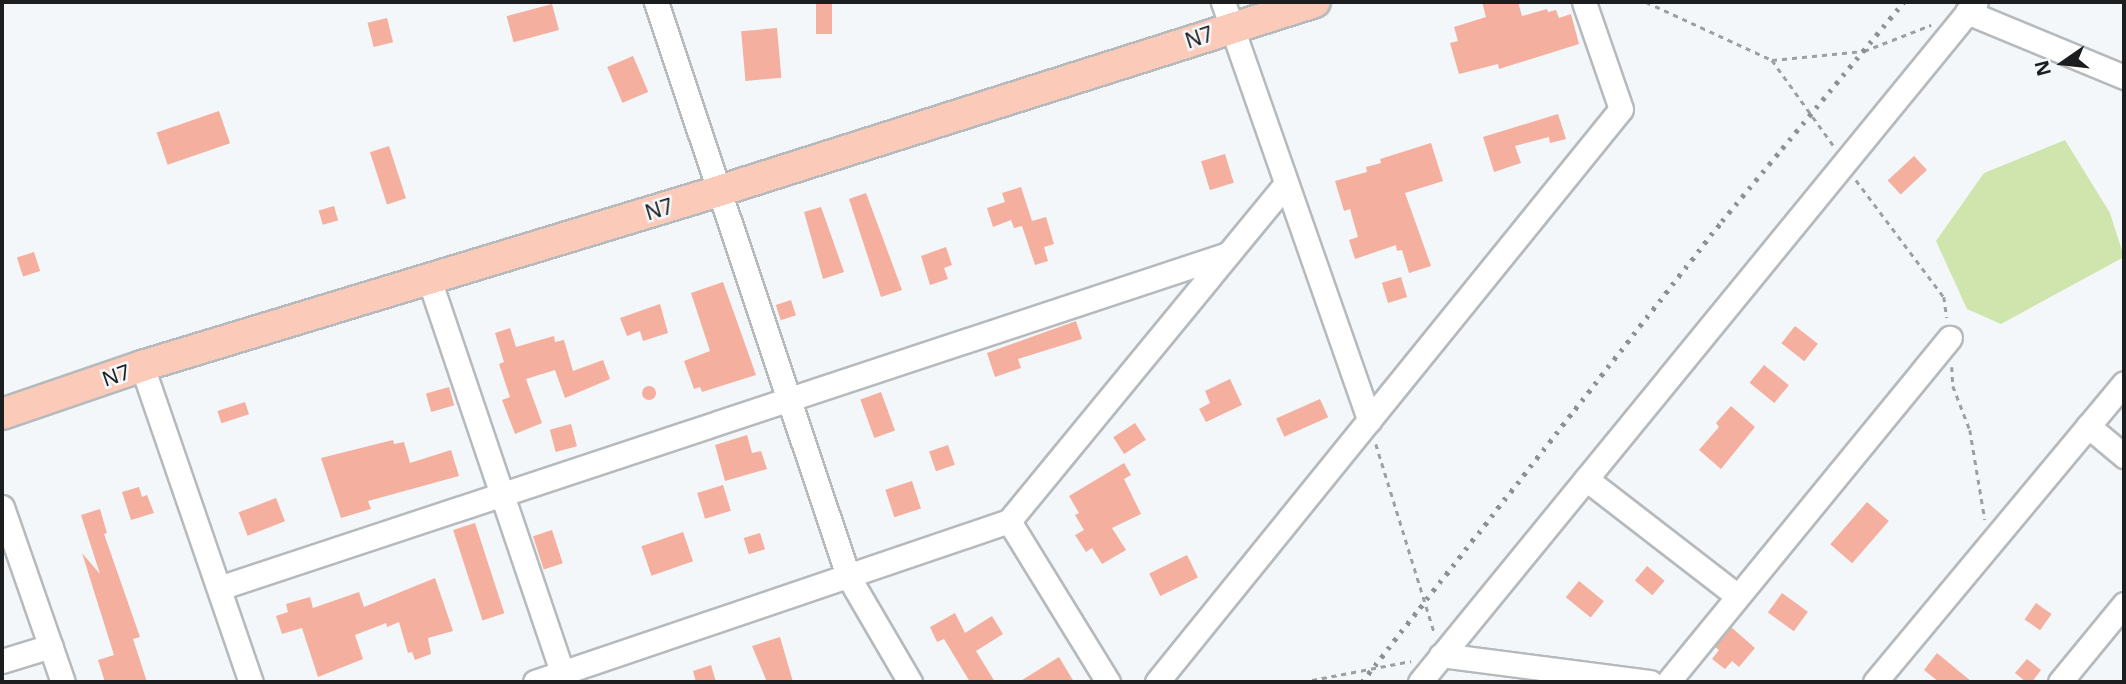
<!DOCTYPE html>
<style>
body{margin:0}
#map{position:relative;width:2126px;height:684px;overflow:hidden;background:#f3f7fa;font-family:"Noto Sans",sans-serif}
div>[style]{position:absolute}
[style*='--x']{left:calc(var(--x)*1px);top:calc(var(--y)*1px);width:calc(var(--w)*1px);rotate:calc(var(--a)*1deg)}
.green>*{inset:0;background:#cfe5ad}
.building>*{inset:0;background:#f4af9e;transform-origin:0 0}
.round{border-radius:50%}
.path>*{height:2.5px;margin-top:-1.25px;transform-origin:0;background:repeating-linear-gradient(90deg,#9da0a2 0 5px,transparent 0 10px)}
.roads{filter:drop-shadow(2px 0 #b6babd) drop-shadow(-2px 0 #b6babd) drop-shadow(0 2px #b6babd) drop-shadow(0 -2px #b6babd)}
.minor>*{height:23px;margin:-11.5px;padding:0 11.5px;transform-origin:11.5px;border-radius:11.5px;background:#fff}
.major>*{height:30px;margin:-15px;padding:0 15px;transform-origin:15px;border-radius:15px;background:#fbcab9}
.rail>*{height:5px;margin-top:-2.5px;transform-origin:0;background:repeating-linear-gradient(90deg,#8d8f92 0 3.5px,transparent 0 10.5px)}
span{translate:-50% -50%;white-space:nowrap;text-align:center;line-height:1.15;-webkit-text-stroke:5px #f3f7fa;paint-order:stroke}
.street-label{font-size:21px;color:#1c1d1f}
.frame{position:absolute;inset:0;border:4px solid #1c1d1f;pointer-events:none}
.north{position:absolute;left:2028px;top:28px;width:70px;height:70px;-webkit-text-stroke:5px #f3f7fa;paint-order:stroke;rotate:256deg;font-size:19px;font-weight:700;line-height:28px;text-align:center;color:#1c1d1f}
.north::after{content:'';display:block;margin:auto;width:24px;height:32px;background:#1c1d1f;clip-path:polygon(50% 0,100% 100%,50% 72%,0 100%)}
</style>
<div id="map">
<div class="green">
<div style="clip-path:polygon(2065px 140px,2110px 213px,2124px 257px,2001px 324px,1967px 309px,1936px 241px,1984px 173px)"></div>
</div>
<div class="building">
<div style="left:816px;top:2px;width:16px;height:32px"></div>
<div style="clip-path:polygon(1482px 2px,1518px 2px,1522px 16px,1547px 9px,1548px 12px,1556px 10px,1559px 18px,1571px 14px,1579px 44px,1499px 69px,1498px 64px,1459px 74px,1450px 43px,1458px 41px,1454px 27px,1486px 17px)"></div>
<div style="left:552px;top:4px;width:27px;height:47px;rotate:75deg"></div>
<div style="left:387px;top:18px;width:25px;height:20px;rotate:76deg"></div>
<div style="left:777px;top:28px;width:50px;height:36px;rotate:85deg"></div>
<div style="left:633px;top:56px;width:39px;height:28px;rotate:67deg"></div>
<div style="left:219px;top:111px;width:34px;height:66px;rotate:71deg"></div>
<div style="clip-path:polygon(1558px 114px,1566px 139px,1550px 143px,1549px 137px,1515px 146px,1521px 163px,1494px 172px,1483px 137px)"></div>
<div style="clip-path:polygon(1431px 143px,1443px 181px,1405px 193px,1431px 266px,1409px 273px,1402px 250px,1397px 251px,1396px 245px,1355px 259px,1349px 240px,1358px 237px,1350px 209px,1344px 211px,1335px 181px,1367px 172px,1366px 167px,1381px 163px,1380px 159px)"></div>
<div style="left:389px;top:146px;width:55px;height:20px;rotate:72deg"></div>
<div style="left:1225px;top:154px;width:30px;height:25px;rotate:73deg"></div>
<div style="left:1914px;top:156px;width:19px;height:36px;rotate:47deg"></div>
<div style="clip-path:polygon(1021px 187px,1032px 221px,1046px 217px,1054px 244px,1044px 247px,1048px 261px,1035px 265px,1022px 226px,1014px 228px,1011px 220px,993px 227px,987px 208px,1005px 202px,1002px 193px)"></div>
<div style="clip-path:polygon(866px 193px,902px 290px,881px 297px,849px 199px)"></div>
<div style="left:334px;top:206px;width:15px;height:16px;rotate:74deg"></div>
<div style="clip-path:polygon(821px 207px,844px 272px,823px 279px,804px 212px)"></div>
<div style="clip-path:polygon(946px 247px,952px 265px,944px 268px,948px 279px,930px 285px,921px 256px)"></div>
<div style="left:34px;top:252px;width:20px;height:18px;rotate:72deg"></div>
<div style="left:1401px;top:277px;width:21px;height:20px;rotate:73deg"></div>
<div style="clip-path:polygon(723px 282px,756px 375px,702px 392px,700px 387px,694px 389px,684px 361px,710px 351px,691px 293px)"></div>
<div style="left:791px;top:300px;width:16px;height:16px;rotate:72deg"></div>
<div style="clip-path:polygon(660px 304px,668px 333px,643px 341px,640px 331px,627px 336px,620px 318px)"></div>
<div style="clip-path:polygon(1076px 321px,1082px 339px,1018px 359px,1021px 368px,995px 377px,987px 353px)"></div>
<div style="left:1795px;top:326px;width:29px;height:22px;rotate:38deg"></div>
<div style="clip-path:polygon(510px 328px,516px 347px,554px 336px,555px 342px,564px 340px,573px 371px,603px 360px,610px 379px,565px 398px,555px 370px,526px 379px,542px 423px,515px 434px,502px 400px,510px 397px,499px 364px,504px 362px,495px 333px)"></div>
<div style="left:1764px;top:365px;width:32px;height:23px;rotate:39deg"></div>
<div style="clip-path:polygon(1230px 379px,1242px 405px,1206px 422px,1199px 409px,1210px 403px,1205px 391px)"></div>
<div class="round" style="left:642px;top:386px;width:14px;height:14px"></div>
<div style="left:449px;top:387px;width:19px;height:24px;rotate:74deg"></div>
<div style="left:881px;top:392px;width:41px;height:22px;rotate:70deg"></div>
<div style="left:1320px;top:399px;width:20px;height:48px;rotate:66deg"></div>
<div style="left:245px;top:402px;width:13px;height:29px;rotate:72deg"></div>
<div style="clip-path:polygon(1731px 406px,1755px 427px,1721px 469px,1699px 450px,1719px 427px,1716px 423px)"></div>
<div style="left:1135px;top:423px;width:20px;height:26px;rotate:57deg"></div>
<div style="left:571px;top:424px;width:23px;height:22px;rotate:75deg"></div>
<div style="clip-path:polygon(747px 435px,752px 453px,761px 451px,767px 469px,725px 481px,715px 445px)"></div>
<div style="clip-path:polygon(393px 440px,394px 444px,404px 442px,410px 463px,451px 450px,459px 476px,368px 501px,371px 509px,341px 518px,321px 458px)"></div>
<div style="left:948px;top:445px;width:21px;height:20px;rotate:71deg"></div>
<div style="clip-path:polygon(1124px 463px,1131px 475px,1124px 479px,1141px 514px,1112px 528px,1126px 550px,1102px 564px,1092px 548px,1086px 552px,1075px 535px,1084px 530px,1075px 515px,1079px 513px,1069px 496px)"></div>
<div style="left:912px;top:481px;width:29px;height:28px;rotate:72deg"></div>
<div style="left:723px;top:485px;width:27px;height:27px;rotate:73deg"></div>
<div style="clip-path:polygon(139px 487px,142px 497px,147px 495px,154px 513px,131px 520px,122px 492px)"></div>
<div style="left:276px;top:498px;width:25px;height:40px;rotate:69deg"></div>
<div style="left:1867px;top:502px;width:29px;height:56px;rotate:41deg"></div>
<div style="clip-path:polygon(100px 509px,107px 533px,104px 534px,140px 637px,133px 639px,147px 682px,105px 682px,98px 660px,114px 655px,82px 553px,100px 574px,81px 515px)"></div>
<div style="left:475px;top:523px;width:95px;height:23px;rotate:72deg"></div>
<div style="left:552px;top:530px;width:35px;height:20px;rotate:72deg"></div>
<div style="left:683px;top:532px;width:31px;height:44px;rotate:71deg"></div>
<div style="left:760px;top:533px;width:17px;height:17px;rotate:73deg"></div>
<div style="left:1187px;top:555px;width:25px;height:42px;rotate:64deg"></div>
<div style="left:1647px;top:566px;width:23px;height:19px;rotate:40deg"></div>
<div style="clip-path:polygon(435px 578px,453px 631px,428px 638px,431px 654px,415px 660px,412px 652px,408px 653px,399px 622px,387px 627px,386px 623px,355px 635px,363px 659px,318px 677px,302px 628px,282px 634px,276px 616px,288px 612px,286px 604px,310px 597px,313px 608px,359px 592px,364px 607px)"></div>
<div style="left:1579px;top:581px;width:32px;height:21px;rotate:39deg"></div>
<div style="left:1782px;top:593px;width:32px;height:24px;rotate:36deg"></div>
<div style="left:2036px;top:603px;width:19px;height:20px;rotate:35deg"></div>
<div style="clip-path:polygon(955px 613px,965px 633px,992px 616px,1003px 634px,976px 651px,995px 682px,970px 682px,944px 639px,937px 642px,930px 627px)"></div>
<div style="clip-path:polygon(1731px 627px,1755px 648px,1739px 667px,1732px 661px,1725px 669px,1712px 659px,1719px 650px,1715px 647px)"></div>
<div style="clip-path:polygon(780px 637px,793px 682px,767px 682px,752px 646px)"></div>
<div style="clip-path:polygon(1937px 653px,1972px 682px,1939px 682px,1924px 670px)"></div>
<div style="clip-path:polygon(1059px 657px,1074px 682px,1019px 682px)"></div>
<div style="clip-path:polygon(2027px 659px,2041px 670px,2032px 682px,2026px 682px,2015px 673px)"></div>
<div style="clip-path:polygon(711px 665px,716px 682px,696px 682px,693px 671px)"></div>
</div>
<div class="path">
<div style="--x:1646;--y:2;--w:139;--a:24.7"></div>
<div style="--x:1772;--y:60;--w:105;--a:54.3"></div>
<div style="--x:1772;--y:60;--w:92;--a:-5.6"></div>
<div style="--x:1864;--y:51;--w:72;--a:-21.2"></div>
<div style="--x:1856;--y:180;--w:146;--a:53.1"></div>
<div style="--x:1944;--y:297;--w:21;--a:82"></div>
<div style="--x:1952;--y:367;--w:19;--a:87"></div>
<div style="--x:1953;--y:386;--w:47;--a:68.9"></div>
<div style="--x:1970;--y:430;--w:91;--a:80.5"></div>
<div style="--x:1376;--y:444;--w:200;--a:72.8"></div>
<div style="--x:1302;--y:682;--w:111;--a:-10.9"></div>
</div>
<div class="roads">
<div class="minor">
<div style="--x:656;--y:2;--w:605;--a:71.51"></div>
<div style="--x:848;--y:576;--w:123;--a:59.7"></div>
<div style="--x:1223;--y:2;--w:443;--a:70.7"></div>
<div style="--x:1967;--y:12;--w:170;--a:22.5"></div>
<div style="--x:429;--y:279;--w:416;--a:71.3"></div>
<div style="--x:142;--y:366;--w:334;--a:71"></div>
<div style="--x:2088;--y:426;--w:47;--a:39.8"></div>
<div style="--x:1586;--y:479;--w:190;--a:37.7"></div>
<div style="--x:2;--y:507;--w:185;--a:70.8"></div>
<div style="--x:1009;--y:521;--w:189;--a:58.4"></div>
<div style="--x:219;--y:588;--w:1063;--a:-18.32"></div>
<div style="--x:1441;--y:655;--w:211;--a:7.4"></div>
<div style="--x:2;--y:661;--w:51;--a:-17"></div>
<div style="--x:535;--y:682;--w:501;--a:-18.76"></div>
<div style="--x:1009;--y:521;--w:435;--a:-50.6"></div>
<div style="--x:1157;--y:682;--w:737;--a:-51"></div>
<div style="--x:1621;--y:109;--w:113;--a:-109.1"></div>
<div style="--x:1420;--y:682;--w:878;--a:-50.73"></div>
<div style="--x:1668;--y:682;--w:445;--a:-50.7"></div>
<div style="--x:1875;--y:682;--w:389;--a:-50.2"></div>
<div style="--x:2060;--y:682;--w:101;--a:-50.6"></div>
</div>
<div class="major">
<div style="--x:2;--y:414;--w:148;--a:-18.9"></div>
<div style="--x:142;--y:366;--w:603;--a:-16.87"></div>
<div style="--x:719;--y:191;--w:625;--a:-17.59"></div>
</div>
</div>
<div class="rail">
<div style="--x:1362;--y:682;--w:585;--a:-52.01"></div>
<div style="--x:1722;--y:221;--w:285;--a:-50.3"></div>
</div>
<div class="street-label">
<span style="left:1199px;top:37px;rotate:-18deg">N7</span>
<span style="left:659px;top:209px;rotate:-17deg">N7</span>
<span style="left:116px;top:375px;rotate:-19deg">N7</span>
</div>
<div class="frame"></div>
<div class="north">N</div>
</div>
